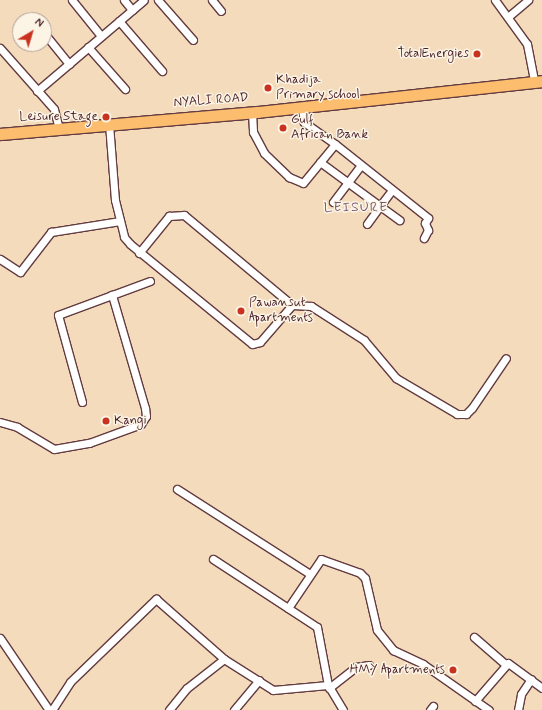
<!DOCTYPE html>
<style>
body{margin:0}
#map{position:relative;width:542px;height:710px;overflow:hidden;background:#f3dbbb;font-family:Mynerve,sans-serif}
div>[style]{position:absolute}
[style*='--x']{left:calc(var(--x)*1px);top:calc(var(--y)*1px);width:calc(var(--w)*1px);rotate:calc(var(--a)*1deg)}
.roads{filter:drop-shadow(1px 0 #633b41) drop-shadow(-1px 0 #633b41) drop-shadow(0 1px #633b41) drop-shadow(0 -1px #633b41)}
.minor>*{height:7px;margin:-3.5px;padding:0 3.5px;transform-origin:3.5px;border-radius:3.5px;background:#fff}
.highway>*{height:11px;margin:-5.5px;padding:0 5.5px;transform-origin:5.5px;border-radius:5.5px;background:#fcbd6f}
.dots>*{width:11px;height:11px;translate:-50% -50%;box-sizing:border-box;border:2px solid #fcf5e5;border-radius:50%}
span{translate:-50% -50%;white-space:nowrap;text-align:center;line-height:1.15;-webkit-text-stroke:3px #fcf5e5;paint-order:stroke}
.poi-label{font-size:13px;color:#4a1f2b}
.right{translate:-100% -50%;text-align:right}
.left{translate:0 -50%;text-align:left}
.street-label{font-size:13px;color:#4a1f2b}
.neighbourhood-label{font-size:14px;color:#765572;letter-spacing:1px}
.north{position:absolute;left:12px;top:12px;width:40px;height:40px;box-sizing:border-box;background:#fcf5e5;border:1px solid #b59f9b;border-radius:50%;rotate:38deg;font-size:11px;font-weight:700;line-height:16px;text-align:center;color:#4a1f2b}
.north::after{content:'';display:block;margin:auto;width:14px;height:18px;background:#c8321e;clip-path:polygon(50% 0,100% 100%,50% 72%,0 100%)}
</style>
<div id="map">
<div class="roads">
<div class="minor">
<div style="--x:72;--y:0;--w:46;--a:51.1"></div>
<div style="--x:124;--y:0;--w:13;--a:51"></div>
<div style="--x:158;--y:0;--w:53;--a:48.8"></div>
<div style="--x:212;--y:0;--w:14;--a:51"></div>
<div style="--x:495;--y:0;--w:54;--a:54"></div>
<div style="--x:527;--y:44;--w:38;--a:79"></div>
<div style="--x:509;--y:16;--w:25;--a:-40"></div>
<div style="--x:119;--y:21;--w:66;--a:49.3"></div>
<div style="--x:44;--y:33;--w:40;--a:51"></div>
<div style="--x:88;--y:47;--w:56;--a:48.6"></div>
<div style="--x:0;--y:48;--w:81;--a:48.5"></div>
<div style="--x:54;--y:109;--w:21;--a:76"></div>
<div style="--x:37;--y:91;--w:140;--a:-40.4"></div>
<div style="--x:252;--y:112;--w:20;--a:87"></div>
<div style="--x:253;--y:132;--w:24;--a:62"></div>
<div style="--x:264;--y:153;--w:35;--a:44"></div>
<div style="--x:289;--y:177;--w:15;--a:23"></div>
<div style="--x:303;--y:183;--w:50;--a:-50.6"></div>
<div style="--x:335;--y:144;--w:38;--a:-145"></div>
<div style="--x:304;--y:122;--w:15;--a:-98"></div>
<div style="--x:109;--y:124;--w:76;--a:85.5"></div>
<div style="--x:115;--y:200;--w:38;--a:76"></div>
<div style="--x:124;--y:237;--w:9;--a:49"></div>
<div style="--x:130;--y:244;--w:158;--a:39.3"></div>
<div style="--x:252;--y:344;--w:8;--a:-14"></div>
<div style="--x:260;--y:342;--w:49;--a:-49.1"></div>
<div style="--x:335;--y:144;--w:119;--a:38.5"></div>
<div style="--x:428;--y:218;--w:6;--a:121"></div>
<div style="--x:425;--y:223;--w:8;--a:67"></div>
<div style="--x:428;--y:230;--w:9;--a:117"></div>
<div style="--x:320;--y:162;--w:74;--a:36.3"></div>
<div style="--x:380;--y:206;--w:22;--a:126"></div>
<div style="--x:392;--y:190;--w:20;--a:127"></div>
<div style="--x:380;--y:206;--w:24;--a:36"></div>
<div style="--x:333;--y:202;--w:46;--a:-52.9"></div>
<div style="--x:139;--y:253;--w:48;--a:-51"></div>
<div style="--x:169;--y:216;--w:15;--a:-4"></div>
<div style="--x:184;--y:215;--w:141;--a:39.8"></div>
<div style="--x:292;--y:305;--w:19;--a:3"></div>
<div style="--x:311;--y:306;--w:63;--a:32.7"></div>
<div style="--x:364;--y:340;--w:50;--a:49.9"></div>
<div style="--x:396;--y:378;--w:71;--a:30.5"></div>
<div style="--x:457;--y:414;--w:9;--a:0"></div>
<div style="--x:466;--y:414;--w:8;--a:-45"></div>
<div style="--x:472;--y:408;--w:60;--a:-55.8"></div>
<div style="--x:0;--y:259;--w:24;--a:33"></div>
<div style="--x:20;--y:272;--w:51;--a:-52.2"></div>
<div style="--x:51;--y:232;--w:70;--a:-9.1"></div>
<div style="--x:82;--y:402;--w:90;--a:-105.4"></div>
<div style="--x:58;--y:315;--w:98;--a:-20.3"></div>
<div style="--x:0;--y:422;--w:18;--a:16"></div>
<div style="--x:17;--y:427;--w:43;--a:30.7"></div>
<div style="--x:54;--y:449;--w:36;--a:-10"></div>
<div style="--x:89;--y:443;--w:55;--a:-20.1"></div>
<div style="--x:141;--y:424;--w:9;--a:-58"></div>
<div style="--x:146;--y:416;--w:8;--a:-97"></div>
<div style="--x:145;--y:408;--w:118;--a:-106.3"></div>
<div style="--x:177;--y:489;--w:158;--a:32.6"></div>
<div style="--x:213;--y:559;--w:124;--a:33.2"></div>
<div style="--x:317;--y:627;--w:59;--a:79.3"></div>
<div style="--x:328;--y:685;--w:29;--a:59"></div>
<div style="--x:288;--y:608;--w:59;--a:-56"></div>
<div style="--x:321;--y:559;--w:41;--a:19.7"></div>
<div style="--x:360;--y:573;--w:7;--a:45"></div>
<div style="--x:365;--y:578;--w:53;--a:77"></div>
<div style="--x:377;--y:630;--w:26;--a:51"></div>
<div style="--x:393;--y:650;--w:33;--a:25"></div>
<div style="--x:423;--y:664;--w:80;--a:34.9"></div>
<div style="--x:474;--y:637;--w:40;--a:41"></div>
<div style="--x:0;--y:638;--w:87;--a:55.8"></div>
<div style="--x:329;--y:688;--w:34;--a:-38"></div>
<div style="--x:356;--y:667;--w:13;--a:-9"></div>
<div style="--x:475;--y:701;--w:50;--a:-49"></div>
<div style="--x:508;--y:663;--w:42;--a:36.3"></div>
<div style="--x:52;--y:710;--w:33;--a:-57"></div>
<div style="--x:70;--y:682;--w:120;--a:-44"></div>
<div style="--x:156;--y:599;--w:91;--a:41.4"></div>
<div style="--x:169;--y:710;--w:28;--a:-51"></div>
<div style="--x:187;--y:688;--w:47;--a:-38.1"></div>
<div style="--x:224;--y:659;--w:58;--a:32.3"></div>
<div style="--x:273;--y:690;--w:55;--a:-5.2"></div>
<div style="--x:234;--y:710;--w:39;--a:-50"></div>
<div style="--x:430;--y:710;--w:5;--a:-53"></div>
<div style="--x:518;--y:710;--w:16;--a:-79"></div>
<div style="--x:521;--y:694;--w:18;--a:-56"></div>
</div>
<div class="highway">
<div style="--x:0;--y:134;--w:258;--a:-4.9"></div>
<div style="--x:257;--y:112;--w:287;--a:-6.2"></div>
</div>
</div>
<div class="dots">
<div style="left:477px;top:54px;background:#c8321e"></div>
<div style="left:268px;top:88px;background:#c8321e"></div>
<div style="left:106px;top:117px;background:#c8321e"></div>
<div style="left:283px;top:128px;background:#c8321e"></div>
<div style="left:241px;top:311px;background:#c8321e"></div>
<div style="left:106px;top:421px;background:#c8321e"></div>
<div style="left:453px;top:670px;background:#c8321e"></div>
</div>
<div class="poi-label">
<span class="right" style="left:469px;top:54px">TotalEnergies</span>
<span class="left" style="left:276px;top:88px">Khadija<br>Primary school</span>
<span class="right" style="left:98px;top:117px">Leisure Stage</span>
<span class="left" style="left:291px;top:128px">Gulf<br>African Bank</span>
<span class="left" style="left:249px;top:311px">Pawansut<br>Apartments</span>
<span class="left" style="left:114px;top:421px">Kangi</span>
<span class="right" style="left:445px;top:670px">HMY Apartments</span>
</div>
<div class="street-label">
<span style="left:211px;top:101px;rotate:-4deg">NYALI ROAD</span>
</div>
<div class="neighbourhood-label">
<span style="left:356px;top:207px">LEISURE</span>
</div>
<div class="north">N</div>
</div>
